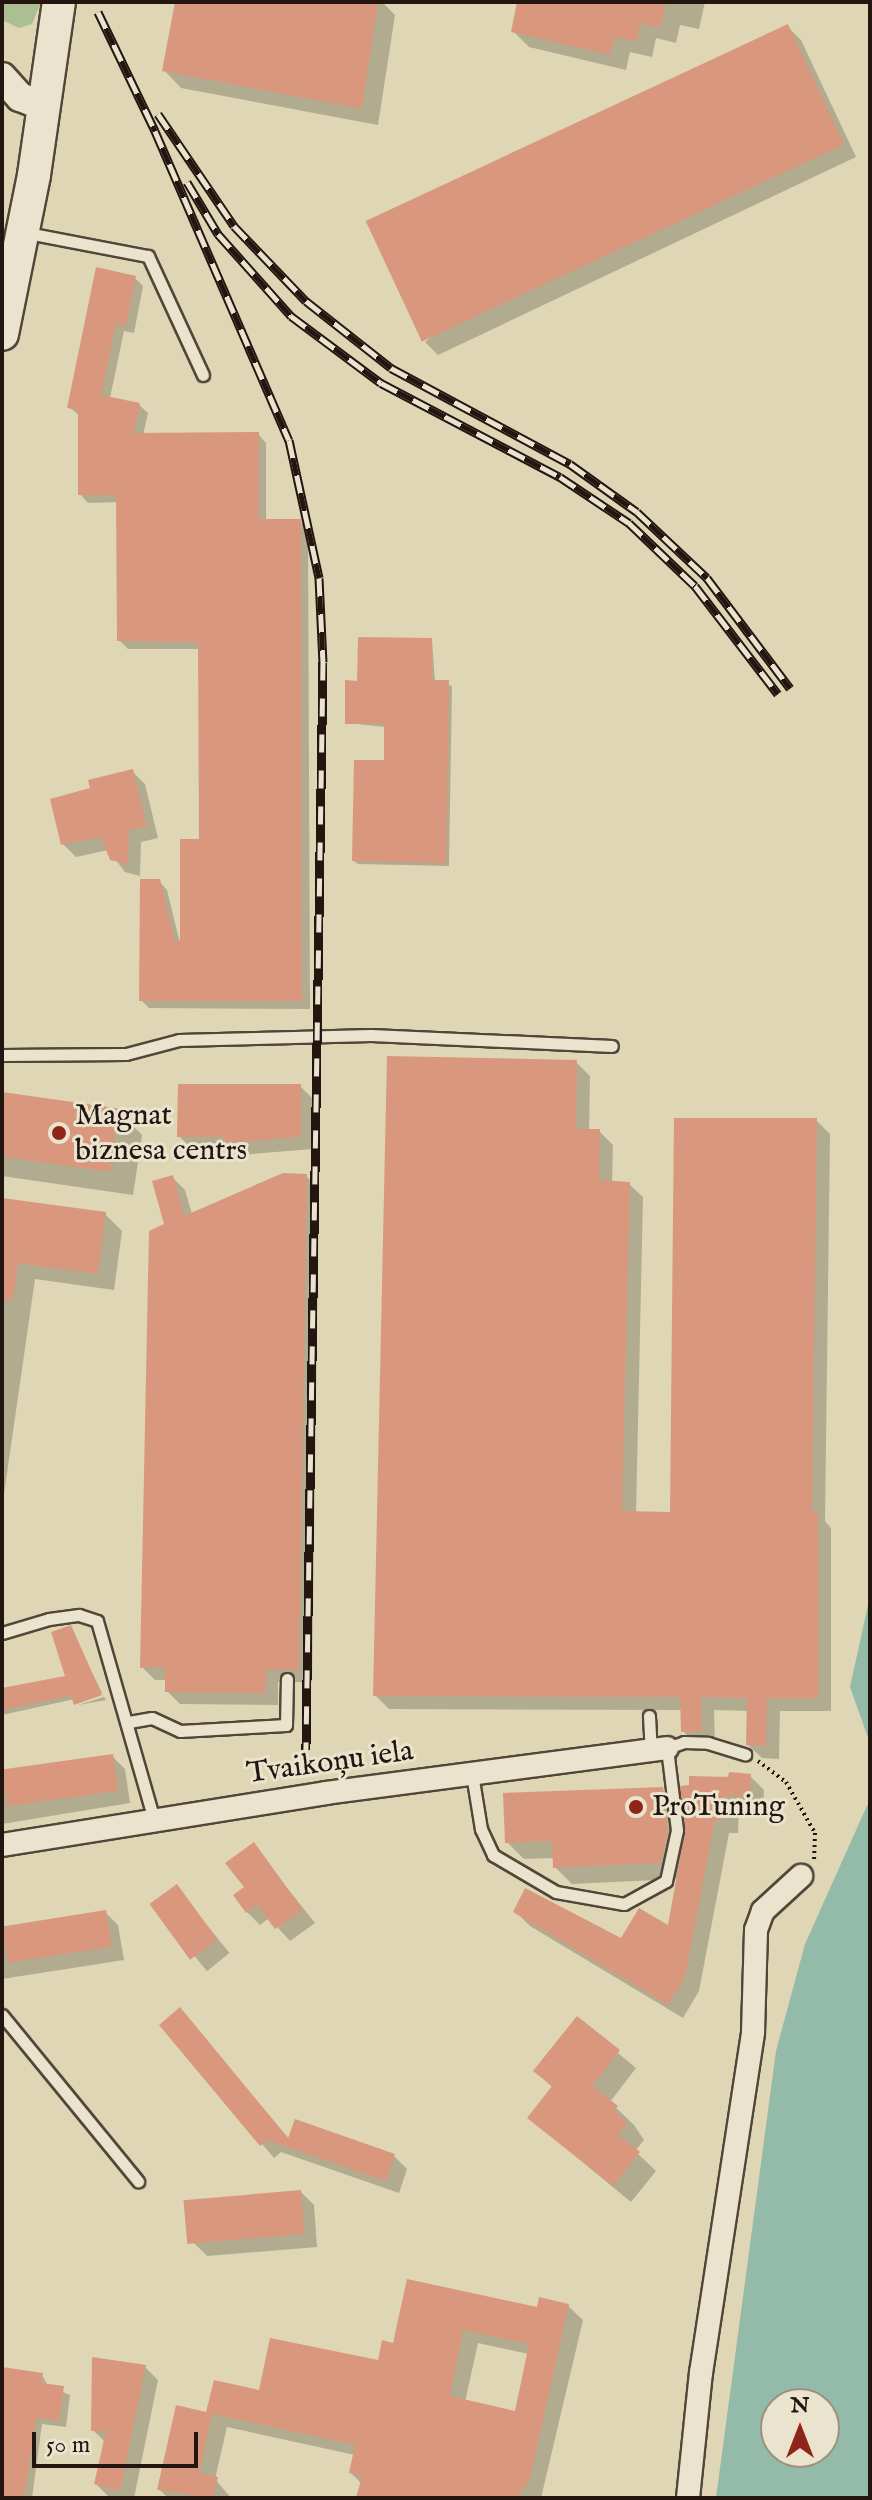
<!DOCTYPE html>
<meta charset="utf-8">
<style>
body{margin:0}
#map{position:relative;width:872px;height:2500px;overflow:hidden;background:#ded6b5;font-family:"IM FELL English",serif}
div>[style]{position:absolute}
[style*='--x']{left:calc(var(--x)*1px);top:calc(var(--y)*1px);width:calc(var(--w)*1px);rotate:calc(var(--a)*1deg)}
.green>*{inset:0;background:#abbf92}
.water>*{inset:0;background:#94baa9}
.shadow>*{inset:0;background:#0003;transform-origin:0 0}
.building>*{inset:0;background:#d9987d;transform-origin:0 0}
.path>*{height:4px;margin-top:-2px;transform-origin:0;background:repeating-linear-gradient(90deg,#231610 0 2px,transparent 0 6px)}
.roads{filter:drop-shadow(2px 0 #524639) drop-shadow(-2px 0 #524639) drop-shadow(0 2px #524639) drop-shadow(0 -2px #524639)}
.service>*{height:11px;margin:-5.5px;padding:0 5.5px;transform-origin:5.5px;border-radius:5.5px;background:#eae4cf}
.minor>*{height:22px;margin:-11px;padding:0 11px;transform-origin:11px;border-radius:11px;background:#eae4cf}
.tertiary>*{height:28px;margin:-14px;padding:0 14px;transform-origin:14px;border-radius:14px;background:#eae4cf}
.secondary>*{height:32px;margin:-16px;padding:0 16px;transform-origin:16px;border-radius:16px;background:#eae4cf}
.rail>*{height:9px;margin-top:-4.5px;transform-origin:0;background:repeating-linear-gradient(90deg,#eae4cf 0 18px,#231610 0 36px);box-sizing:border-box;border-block:2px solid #231610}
.dots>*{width:22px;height:22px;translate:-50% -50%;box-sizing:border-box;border:4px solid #eae4cf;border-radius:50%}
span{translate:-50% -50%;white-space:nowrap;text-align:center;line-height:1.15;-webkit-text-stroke:6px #eae4cf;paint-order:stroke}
.poi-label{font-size:30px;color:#231610}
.left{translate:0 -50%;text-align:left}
.street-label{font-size:30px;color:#231610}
.frame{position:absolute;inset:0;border:4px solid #231610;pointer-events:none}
.north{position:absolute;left:760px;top:2388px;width:80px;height:80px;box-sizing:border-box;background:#eae4cf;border:2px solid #9a9283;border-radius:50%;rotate:0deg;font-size:22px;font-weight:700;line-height:32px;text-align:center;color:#231610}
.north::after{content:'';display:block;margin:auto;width:28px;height:36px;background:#8f2418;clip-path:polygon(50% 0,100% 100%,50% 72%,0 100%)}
.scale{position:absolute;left:32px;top:2432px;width:166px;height:36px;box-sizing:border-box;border:4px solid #231610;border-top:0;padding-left:10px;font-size:24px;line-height:28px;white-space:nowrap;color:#231610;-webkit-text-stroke:6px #eae4cf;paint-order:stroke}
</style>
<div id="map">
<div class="green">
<div style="clip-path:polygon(2px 2px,41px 2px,32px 24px,19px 28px,2px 20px)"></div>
</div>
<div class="water">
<div style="clip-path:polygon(870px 1596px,870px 1743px,850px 1687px)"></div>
<div style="clip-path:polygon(evenodd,870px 1799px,870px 2498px,716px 2498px,776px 2051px,805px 1944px,870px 1799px,776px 2404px,824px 2404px,824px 2452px,776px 2452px,776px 2404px)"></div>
</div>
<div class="shadow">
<div style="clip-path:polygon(177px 2px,382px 2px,395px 15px,378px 125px,181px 88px,164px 70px)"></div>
<div style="clip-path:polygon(520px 2px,705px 2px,699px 29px,680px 25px,676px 43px,656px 38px,652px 57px,630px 52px,626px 70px,529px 47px,513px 31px)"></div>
<div style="clip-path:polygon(788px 27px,801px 40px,856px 157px,438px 355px,425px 342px)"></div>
<div style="clip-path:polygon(135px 278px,143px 286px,134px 333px,124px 331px,110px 398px,139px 405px,148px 413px,143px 435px,258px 434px,266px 443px,266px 521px,300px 521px,308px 530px,310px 1009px,149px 1008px,141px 1000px,159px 881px,167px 890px,180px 943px,201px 841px,200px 649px,128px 649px,119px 640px,118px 502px,88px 503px,80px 494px,80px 416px,69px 407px)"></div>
<div style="clip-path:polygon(432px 640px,435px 682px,452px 686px,449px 866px,358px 864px,354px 861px,386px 762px,386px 727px,347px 723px,359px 683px)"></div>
<div style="clip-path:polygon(132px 771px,145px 784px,158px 838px,141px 842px,140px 876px,125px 872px,108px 850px,76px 857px,63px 844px,92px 789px)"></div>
<div style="clip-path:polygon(576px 1062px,590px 1076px,589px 1131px,599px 1131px,613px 1145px,612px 1183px,629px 1184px,643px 1197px,636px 1513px,672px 1514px,816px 1120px,830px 1134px,825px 1521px,831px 1528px,831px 1711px,780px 1711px,779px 1759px,762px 1758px,748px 1745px,749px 1711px,714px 1710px,715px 1744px,697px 1745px,683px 1731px,682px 1710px,389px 1709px,375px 1695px)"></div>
<div style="clip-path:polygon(300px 1086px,313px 1099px,313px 1149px,240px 1155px,234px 1149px,192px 1149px,179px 1136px)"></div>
<div style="clip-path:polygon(2px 1094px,118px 1111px,142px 1135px,133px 1195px,2px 1176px)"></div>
<div style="clip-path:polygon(306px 1176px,319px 1189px,312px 1682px,278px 1682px,278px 1705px,180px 1704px,167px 1691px,167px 1680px,155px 1680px,142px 1667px,172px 1177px,185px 1190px,192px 1214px)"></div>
<div style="clip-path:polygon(2px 1200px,105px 1214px,122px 1231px,114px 1290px,35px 1279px,2px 1508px)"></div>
<div style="clip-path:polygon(70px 1628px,102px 1693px,2px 1715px,2px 1690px,67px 1677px)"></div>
<div style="clip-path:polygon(104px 1697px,106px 1700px,78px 1705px)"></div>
<div style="clip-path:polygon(112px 1756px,125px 1769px,130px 1803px,2px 1824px,2px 1773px)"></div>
<div style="clip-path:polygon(750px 1776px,764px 1790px,763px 1810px,739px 1808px,738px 1833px,729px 1833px,699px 1991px,683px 2018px,530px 1926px,515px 1911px,622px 1941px,669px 1928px,678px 1879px,572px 1884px,555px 1867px,555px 1858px,524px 1859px,507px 1842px,662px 1789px,680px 1806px,684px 1844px,691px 1778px)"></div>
<div style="clip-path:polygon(253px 1845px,315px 1923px,290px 1941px,269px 1918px,260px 1925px,247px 1912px)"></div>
<div style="left:176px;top:1887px;width:85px;height:29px;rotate:51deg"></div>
<div style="clip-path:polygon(105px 1912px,118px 1925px,124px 1960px,2px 1979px,2px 1929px)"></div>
<div style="clip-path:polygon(180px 2010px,290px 2140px,394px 2156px,407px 2169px,399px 2193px,281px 2152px,274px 2158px,162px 2025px)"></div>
<div style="clip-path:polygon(577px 2019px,636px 2068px,610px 2102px,634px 2125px,644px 2140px,635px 2151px,656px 2171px,631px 2202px,529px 2118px,553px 2088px,536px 2071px)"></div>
<div style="clip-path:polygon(301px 2192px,314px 2205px,317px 2247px,207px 2256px,194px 2243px)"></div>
<div style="clip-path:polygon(evenodd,568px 2306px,583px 2320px,541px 2498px,358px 2498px,362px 2484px,351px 2473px,355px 2455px,227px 2427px,215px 2479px,231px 2498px,168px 2498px,159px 2489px,208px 2414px,261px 2392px,379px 2362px,395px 2345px,568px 2306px,478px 2343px,529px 2354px,517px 2413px,465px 2402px,478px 2343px)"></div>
<div style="clip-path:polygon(145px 2367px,158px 2380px,134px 2498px,109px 2497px,96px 2484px,106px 2443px,93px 2430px)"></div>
<div style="clip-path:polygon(2px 2369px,42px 2375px,48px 2386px,70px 2395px,66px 2427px,42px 2424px,32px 2498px,2px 2498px)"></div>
</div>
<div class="building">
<div style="clip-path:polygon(175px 2px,378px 2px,362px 109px,162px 71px)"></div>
<div style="clip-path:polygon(517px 2px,666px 2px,660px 28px,640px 24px,636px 42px,615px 37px,610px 55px,511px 32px)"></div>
<div style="left:788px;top:24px;width:133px;height:466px;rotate:65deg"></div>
<div style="clip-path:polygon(96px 267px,136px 276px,126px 326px,116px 324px,101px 395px,140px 403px,134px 433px,259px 432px,259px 519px,301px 519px,302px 1001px,139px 1001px,140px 879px,160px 879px,175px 941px,180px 940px,180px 839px,199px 839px,198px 642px,117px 641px,116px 495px,78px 495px,78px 410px,67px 408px)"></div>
<div style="clip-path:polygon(358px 637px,432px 638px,432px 680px,449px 680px,446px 863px,352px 861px,354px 760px,384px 760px,384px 724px,345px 724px,345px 680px,357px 681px)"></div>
<div style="clip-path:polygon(133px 769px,147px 826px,129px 830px,128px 864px,110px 860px,101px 837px,61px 845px,50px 799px,90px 788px,88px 780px)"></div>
<div style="clip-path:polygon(387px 1056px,577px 1060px,576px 1129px,600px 1129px,599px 1180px,630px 1182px,622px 1511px,670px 1512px,674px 1118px,817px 1118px,812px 1512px,818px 1512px,818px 1698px,767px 1698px,766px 1746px,746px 1745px,747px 1698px,701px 1697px,702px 1731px,681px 1732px,680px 1697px,373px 1696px)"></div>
<div style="clip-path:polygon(178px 1084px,301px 1084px,301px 1137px,225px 1143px,225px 1137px,177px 1137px)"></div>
<div style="left:2px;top:1092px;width:118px;height:64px;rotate:8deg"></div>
<div style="clip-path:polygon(283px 1173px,307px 1174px,299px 1670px,266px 1670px,266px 1693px,165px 1692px,165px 1667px,140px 1668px,149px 1231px,164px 1224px,152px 1181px,173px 1175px,184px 1216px)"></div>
<div style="clip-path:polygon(2px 1198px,106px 1212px,98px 1274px,18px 1263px,13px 1300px,2px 1299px)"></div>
<div style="clip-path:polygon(71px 1625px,102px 1695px,74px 1705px,71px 1696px,2px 1710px,2px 1688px,65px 1676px,51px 1632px)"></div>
<div style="left:113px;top:1754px;width:37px;height:112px;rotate:82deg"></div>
<div style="clip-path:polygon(729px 1772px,751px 1774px,750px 1797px,725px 1795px,724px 1820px,715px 1820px,685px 1977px,668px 2005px,513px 1912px,525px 1888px,621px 1938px,639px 1908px,668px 1925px,685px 1831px,680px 1786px,689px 1785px,689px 1776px,728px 1777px)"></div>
<div style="clip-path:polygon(663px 1787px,668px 1830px,661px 1863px,553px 1868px,552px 1841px,505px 1843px,503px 1793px)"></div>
<div style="clip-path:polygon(254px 1842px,303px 1910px,275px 1929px,257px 1905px,246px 1913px,233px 1895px,244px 1887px,225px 1863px)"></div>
<div style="left:177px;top:1884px;width:69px;height:34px;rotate:54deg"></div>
<div style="left:106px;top:1910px;width:37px;height:105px;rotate:81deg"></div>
<div style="clip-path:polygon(180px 2007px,288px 2138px,295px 2119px,395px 2154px,386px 2181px,267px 2140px,260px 2146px,159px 2025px)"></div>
<div style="clip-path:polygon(577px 2016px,620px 2050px,592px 2086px,618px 2106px,614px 2111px,628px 2122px,618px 2135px,640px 2152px,613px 2186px,527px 2118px,552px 2086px,533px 2071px)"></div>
<div style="left:301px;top:2190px;width:44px;height:118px;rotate:85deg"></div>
<div style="clip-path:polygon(evenodd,407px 2279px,537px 2307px,539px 2297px,569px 2304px,530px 2479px,517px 2498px,356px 2498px,362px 2476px,349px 2473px,355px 2445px,212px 2414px,199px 2473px,218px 2477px,213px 2498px,157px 2490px,176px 2405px,206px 2412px,214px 2380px,259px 2390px,270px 2338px,378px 2360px,382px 2340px,393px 2343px,407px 2279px,463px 2330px,529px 2344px,515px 2411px,450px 2396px,463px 2330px)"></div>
<div style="clip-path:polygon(92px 2357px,146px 2365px,120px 2491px,94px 2484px,106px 2431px,91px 2431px)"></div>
<div style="clip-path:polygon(2px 2367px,43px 2373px,41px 2383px,64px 2386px,59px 2421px,36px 2418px,24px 2498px,2px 2498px)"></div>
</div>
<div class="path">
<div style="--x:758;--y:1761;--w:35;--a:37"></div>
<div style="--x:786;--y:1782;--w:59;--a:60.4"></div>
<div style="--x:815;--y:1833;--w:28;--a:92"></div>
</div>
<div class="roads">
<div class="service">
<div style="--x:27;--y:233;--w:123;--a:10.8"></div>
<div style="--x:148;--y:256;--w:131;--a:65.2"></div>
<div style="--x:2;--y:1055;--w:124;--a:-0.5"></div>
<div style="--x:126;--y:1054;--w:55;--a:-14.8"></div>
<div style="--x:179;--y:1040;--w:192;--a:-1.5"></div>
<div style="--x:371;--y:1035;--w:241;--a:2.6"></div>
<div style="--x:2;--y:1633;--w:49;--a:-16.6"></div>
<div style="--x:49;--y:1619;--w:30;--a:-8"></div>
<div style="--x:79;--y:1615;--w:19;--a:18"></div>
<div style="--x:97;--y:1621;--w:207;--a:74"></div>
<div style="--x:649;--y:1716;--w:35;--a:87"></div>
<div style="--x:129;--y:1722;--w:23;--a:-10"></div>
<div style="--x:152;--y:1718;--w:31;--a:25"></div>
<div style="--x:180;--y:1731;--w:106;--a:-3.2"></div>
<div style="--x:286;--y:1725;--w:46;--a:-88.8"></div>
<div style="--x:472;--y:1774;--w:56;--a:80.7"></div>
<div style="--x:481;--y:1829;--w:29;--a:65"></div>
<div style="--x:493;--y:1855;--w:73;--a:30.4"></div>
<div style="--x:556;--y:1892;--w:69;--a:10"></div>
<div style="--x:624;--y:1904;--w:48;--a:-28.7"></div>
<div style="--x:666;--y:1881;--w:52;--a:-77.8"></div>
<div style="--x:677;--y:1830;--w:83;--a:-97"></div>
<div style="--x:667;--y:1748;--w:18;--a:-19"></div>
<div style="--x:684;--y:1742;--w:24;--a:2"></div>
<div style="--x:708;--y:1743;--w:39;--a:17"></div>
<div style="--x:2;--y:2015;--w:215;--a:50.7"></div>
</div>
<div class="minor">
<div style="--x:2;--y:1845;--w:328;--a:-9.1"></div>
<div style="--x:326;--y:1793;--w:344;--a:-7.5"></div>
<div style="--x:688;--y:2498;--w:126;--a:-84.1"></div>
<div style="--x:701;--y:2373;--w:345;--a:-81.3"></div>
<div style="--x:753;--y:2032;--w:102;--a:-88.3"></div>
<div style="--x:756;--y:1930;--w:20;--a:-70"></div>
<div style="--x:763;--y:1911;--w:52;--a:-42.6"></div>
</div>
<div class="tertiary">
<div style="--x:2;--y:77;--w:27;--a:48"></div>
<div style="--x:20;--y:97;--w:26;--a:21"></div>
</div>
<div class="secondary">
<div style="--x:2;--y:334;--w:162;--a:-78.6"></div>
<div style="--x:34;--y:175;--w:175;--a:-81.8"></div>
</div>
</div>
<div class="rail">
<div style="--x:98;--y:12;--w:132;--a:64.4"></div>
<div style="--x:155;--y:131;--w:337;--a:66.6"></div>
<div style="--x:289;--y:440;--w:141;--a:77.7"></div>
<div style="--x:319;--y:578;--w:84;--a:87.3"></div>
<div style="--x:323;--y:662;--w:1088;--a:90.9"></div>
<div style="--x:158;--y:114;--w:135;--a:55.8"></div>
<div style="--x:234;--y:226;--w:104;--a:46.2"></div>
<div style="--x:306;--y:301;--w:108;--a:38.2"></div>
<div style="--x:391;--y:368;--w:203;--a:28.2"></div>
<div style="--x:570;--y:464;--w:82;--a:35.6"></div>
<div style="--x:637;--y:512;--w:96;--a:43.3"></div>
<div style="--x:707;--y:578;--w:138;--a:53"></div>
<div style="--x:187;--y:182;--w:61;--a:59.2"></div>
<div style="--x:218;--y:234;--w:110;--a:48.3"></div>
<div style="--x:291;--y:316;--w:112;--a:36.7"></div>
<div style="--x:381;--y:383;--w:202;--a:27.7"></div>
<div style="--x:560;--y:477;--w:83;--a:33.7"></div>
<div style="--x:629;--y:523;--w:91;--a:43.7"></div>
<div style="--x:695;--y:586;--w:136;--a:52.5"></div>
</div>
<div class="dots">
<div style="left:59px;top:1133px;background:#8f2418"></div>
<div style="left:636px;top:1807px;background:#8f2418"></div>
</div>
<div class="poi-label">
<span class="left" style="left:75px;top:1133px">Magnat<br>biznesa centrs</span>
<span class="left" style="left:652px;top:1807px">ProTuning</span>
</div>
<div class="street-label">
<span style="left:330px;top:1763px;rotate:-8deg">Tvaikoņu iela</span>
</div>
<div class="frame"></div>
<div class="north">N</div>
<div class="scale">50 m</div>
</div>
